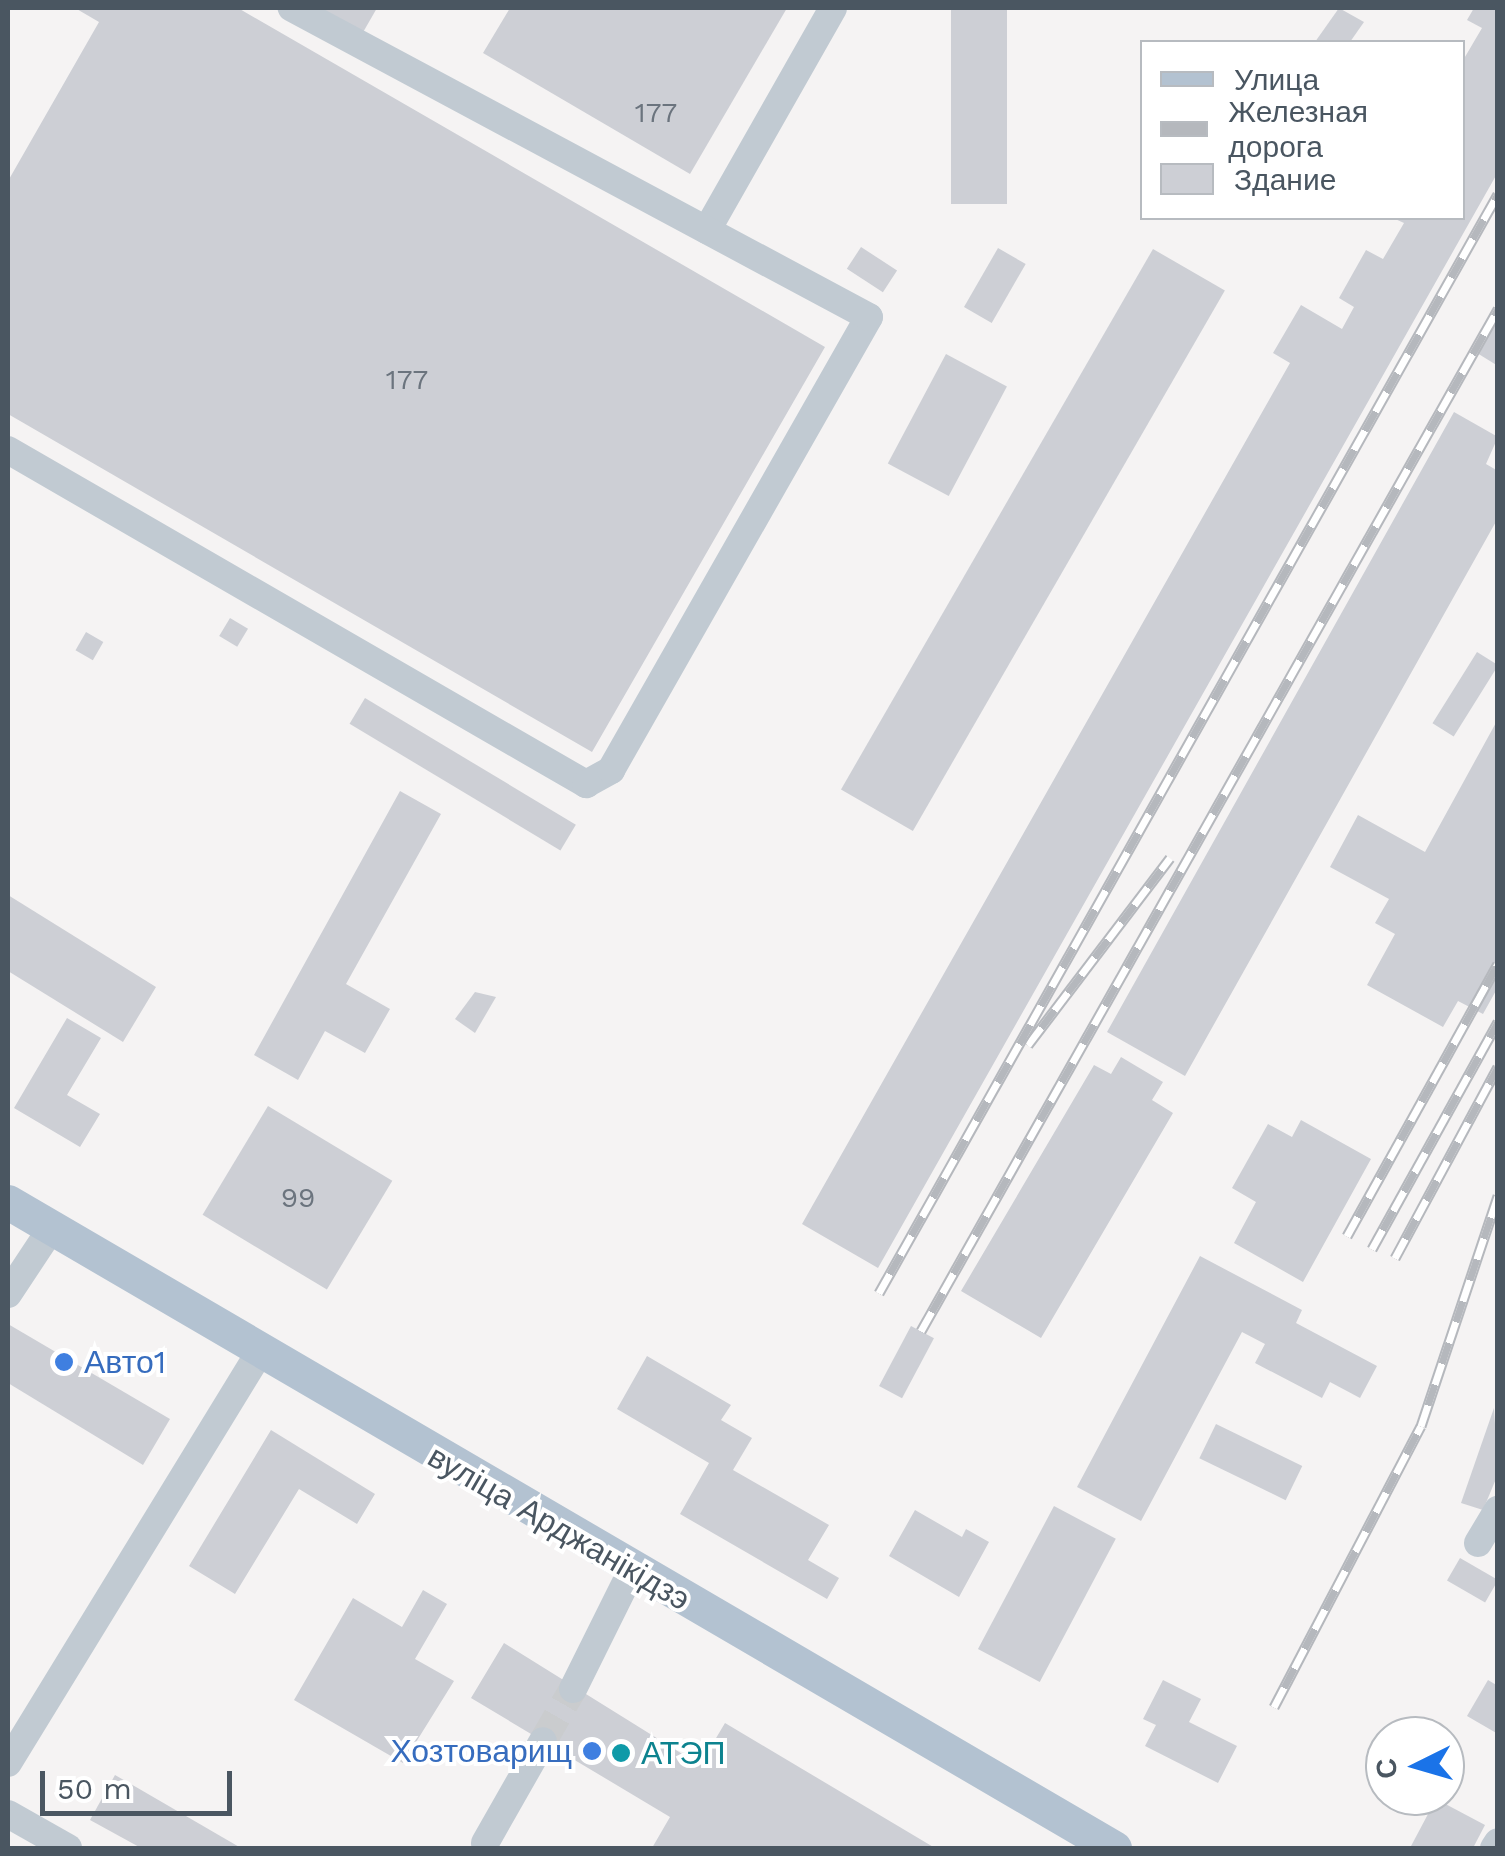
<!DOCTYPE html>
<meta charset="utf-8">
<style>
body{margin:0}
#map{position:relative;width:1505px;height:1856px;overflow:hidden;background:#f5f3f3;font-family:"Work Sans",sans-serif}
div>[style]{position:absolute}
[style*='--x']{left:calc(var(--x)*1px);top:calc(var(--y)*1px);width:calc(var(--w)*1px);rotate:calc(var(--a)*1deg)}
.building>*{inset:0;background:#cdcfd5;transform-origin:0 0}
.minor-tunnel>*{height:28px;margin-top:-14px;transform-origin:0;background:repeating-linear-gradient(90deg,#caccce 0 28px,transparent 0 42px)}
.minor>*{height:28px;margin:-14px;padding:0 14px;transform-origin:14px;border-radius:14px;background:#c1cad2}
.major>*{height:35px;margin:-17.5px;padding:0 17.5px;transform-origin:17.5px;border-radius:17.5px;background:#b3c2d1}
.rail>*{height:11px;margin-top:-5.5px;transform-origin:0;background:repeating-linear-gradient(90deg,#fff 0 22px,#b5b8bd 0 44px);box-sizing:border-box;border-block:2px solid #b5b8bd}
.dots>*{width:28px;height:28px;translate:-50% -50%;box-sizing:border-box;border:5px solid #fff;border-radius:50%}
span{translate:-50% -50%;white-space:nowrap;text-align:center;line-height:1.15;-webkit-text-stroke:8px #fff;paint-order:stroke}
.number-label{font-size:28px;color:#6b747e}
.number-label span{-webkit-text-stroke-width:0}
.shop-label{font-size:32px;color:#366cbe}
.left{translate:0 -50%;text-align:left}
.right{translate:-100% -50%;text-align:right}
.street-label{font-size:32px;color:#4a5661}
.culture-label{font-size:32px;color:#0d838f}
.frame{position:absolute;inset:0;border:10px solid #4a5661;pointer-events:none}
.legend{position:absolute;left:1140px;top:40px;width:325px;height:180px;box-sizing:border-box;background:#fff;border:2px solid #b7bbc0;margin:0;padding:12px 18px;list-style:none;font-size:30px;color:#4a5661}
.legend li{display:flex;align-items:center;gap:20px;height:50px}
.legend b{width:50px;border:2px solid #b7bbc0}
.north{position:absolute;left:1365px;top:1716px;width:100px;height:100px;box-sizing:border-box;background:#fff;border:2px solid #b7bbc0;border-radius:50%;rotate:265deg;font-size:28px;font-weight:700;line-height:40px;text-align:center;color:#4a5661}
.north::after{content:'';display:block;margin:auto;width:35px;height:45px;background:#1a73e8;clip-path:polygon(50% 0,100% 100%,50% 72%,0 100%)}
.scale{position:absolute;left:40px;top:1771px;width:192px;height:45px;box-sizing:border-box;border:5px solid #4a5661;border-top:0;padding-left:12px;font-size:30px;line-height:35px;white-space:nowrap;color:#4a5661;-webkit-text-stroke:8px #fff;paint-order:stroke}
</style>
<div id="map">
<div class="building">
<div style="clip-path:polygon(75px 8px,238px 8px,825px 347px,592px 752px,8px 414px,8px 181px,99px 22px)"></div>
<div style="clip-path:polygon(301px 8px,377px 8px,358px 41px)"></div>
<div style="clip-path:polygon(510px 8px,787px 8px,690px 174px,483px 53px)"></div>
<div style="left:951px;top:8px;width:56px;height:196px"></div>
<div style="clip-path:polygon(1339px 8px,1364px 22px,1350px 42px,1315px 42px)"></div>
<div style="clip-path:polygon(1474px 8px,1498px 8px,1498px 172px,878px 1268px,802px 1224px,1290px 363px,1273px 353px,1301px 305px,1342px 329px,1354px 307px,1339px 298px,1366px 250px,1383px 259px,1404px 223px,1393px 218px,1462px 218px,1462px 62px,1482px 28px,1467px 20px)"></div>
<div style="left:861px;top:247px;width:43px;height:26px;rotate:33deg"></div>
<div style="left:998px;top:248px;width:32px;height:68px;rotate:30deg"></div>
<div style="left:1153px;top:249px;width:83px;height:624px;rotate:30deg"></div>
<div style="clip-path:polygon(1498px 320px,1498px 366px,1477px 353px)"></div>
<div style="left:946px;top:354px;width:69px;height:124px;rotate:28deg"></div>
<div style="clip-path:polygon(1454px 412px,1498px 437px,1486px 464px,1498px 471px,1498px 518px,1185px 1076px,1107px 1032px)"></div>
<div style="left:230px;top:618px;width:21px;height:21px;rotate:31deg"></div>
<div style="left:86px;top:632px;width:20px;height:21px;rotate:30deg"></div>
<div style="left:1477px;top:652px;width:25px;height:84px;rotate:32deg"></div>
<div style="left:365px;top:698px;width:246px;height:30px;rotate:31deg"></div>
<div style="clip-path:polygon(1498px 719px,1498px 987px,1483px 1014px,1458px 1001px,1443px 1027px,1367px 985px,1395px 934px,1375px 923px,1389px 899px,1330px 867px,1358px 815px,1425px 852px)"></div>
<div style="clip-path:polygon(400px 791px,441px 814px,346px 984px,390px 1009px,365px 1053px,325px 1031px,298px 1080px,254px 1055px)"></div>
<div style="clip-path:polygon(8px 895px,156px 987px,123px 1042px,8px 971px)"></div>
<div style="clip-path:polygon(475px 992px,496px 997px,475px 1033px,455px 1019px)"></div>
<div style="clip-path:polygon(67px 1018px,101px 1038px,67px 1095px,100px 1114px,80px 1147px,14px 1108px)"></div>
<div style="clip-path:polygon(1121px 1057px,1163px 1082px,1152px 1100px,1173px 1113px,1041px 1338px,961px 1291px,1094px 1065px,1111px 1074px)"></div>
<div style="left:268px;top:1106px;width:145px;height:127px;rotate:31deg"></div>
<div style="clip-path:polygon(1301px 1120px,1371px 1159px,1303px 1282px,1234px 1243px,1256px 1202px,1232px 1188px,1268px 1124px,1292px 1137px)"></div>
<div style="clip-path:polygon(1200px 1256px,1302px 1310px,1296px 1323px,1377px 1366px,1360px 1398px,1330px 1382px,1322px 1398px,1255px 1363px,1265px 1344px,1242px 1332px,1141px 1521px,1077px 1487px)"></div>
<div style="clip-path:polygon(8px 1324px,170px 1419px,143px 1465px,8px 1383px)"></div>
<div style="left:911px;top:1326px;width:26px;height:68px;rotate:28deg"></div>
<div style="clip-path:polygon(647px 1356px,731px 1405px,721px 1420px,752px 1438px,733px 1470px,829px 1525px,808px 1560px,839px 1578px,827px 1599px,680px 1514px,709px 1463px,617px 1409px)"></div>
<div style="clip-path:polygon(1494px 1408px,1498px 1474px,1483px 1510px,1461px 1503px)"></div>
<div style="left:1216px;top:1424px;width:96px;height:38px;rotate:26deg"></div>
<div style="clip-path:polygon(271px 1430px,375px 1494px,357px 1524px,299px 1489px,235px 1594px,189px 1566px)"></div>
<div style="left:1054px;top:1506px;width:70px;height:162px;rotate:28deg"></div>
<div style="clip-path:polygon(915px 1510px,962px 1537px,966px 1529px,989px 1542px,959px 1597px,889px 1556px)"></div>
<div style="left:1460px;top:1558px;width:44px;height:26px;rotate:30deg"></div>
<div style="clip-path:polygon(423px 1590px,447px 1604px,415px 1659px,454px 1681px,403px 1763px,294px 1700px,353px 1598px,402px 1627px)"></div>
<div style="clip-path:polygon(504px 1643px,700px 1765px,725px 1723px,935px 1848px,652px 1848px,670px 1817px,471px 1698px)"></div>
<div style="clip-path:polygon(1163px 1680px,1201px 1699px,1189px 1722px,1237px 1746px,1218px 1783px,1145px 1746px,1156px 1725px,1143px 1719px)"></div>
<div style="clip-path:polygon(1488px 1680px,1498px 1686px,1498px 1734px,1467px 1716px)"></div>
<div style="clip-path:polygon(115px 1775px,136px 1787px,241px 1848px,141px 1848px,90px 1820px)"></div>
<div style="clip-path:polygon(1436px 1799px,1485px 1825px,1473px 1848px,1410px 1848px)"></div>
</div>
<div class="minor-tunnel">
<div style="--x:543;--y:1741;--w:60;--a:-60"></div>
</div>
<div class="minor">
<div style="--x:707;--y:230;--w:255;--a:-60.4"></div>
<div style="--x:8;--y:450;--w:668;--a:30.02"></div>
<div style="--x:586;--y:784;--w:29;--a:-29"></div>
<div style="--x:611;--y:770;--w:521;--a:-60.34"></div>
<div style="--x:869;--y:317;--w:655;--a:-151.83"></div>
<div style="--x:8;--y:1294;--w:78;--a:-56.5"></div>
<div style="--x:1478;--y:1543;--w:39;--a:-59"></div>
<div style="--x:573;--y:1689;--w:133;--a:-63.6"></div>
<div style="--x:8;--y:1763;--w:481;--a:-58.5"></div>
<div style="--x:8;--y:1814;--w:69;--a:29.5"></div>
<div style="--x:485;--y:1843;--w:117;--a:-60.4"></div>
<div style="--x:1494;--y:1848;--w:7;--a:-56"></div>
</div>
<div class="major">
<div style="--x:8;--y:1202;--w:1281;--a:30.29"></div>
</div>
<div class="rail">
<div style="--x:1028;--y:1045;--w:235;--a:-52.8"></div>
<div style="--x:1347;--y:1236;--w:311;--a:-61"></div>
<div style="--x:1372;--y:1249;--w:260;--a:-61"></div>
<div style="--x:1395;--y:1258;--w:217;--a:-61.7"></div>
<div style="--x:879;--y:1293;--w:1261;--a:-60.61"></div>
<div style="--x:921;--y:1331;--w:1174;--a:-60.55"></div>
<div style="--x:1274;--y:1707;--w:317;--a:-62.4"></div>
<div style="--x:1421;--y:1426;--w:243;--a:-71.5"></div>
</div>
<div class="dots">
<div style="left:64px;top:1362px;background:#3f7fe0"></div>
<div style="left:592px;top:1751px;background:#3f7fe0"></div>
<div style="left:621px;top:1753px;background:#0f9aa8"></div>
</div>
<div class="number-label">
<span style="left:656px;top:113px">177</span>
<span style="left:407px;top:380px">177</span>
<span style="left:298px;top:1198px">99</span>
</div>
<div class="shop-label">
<span class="left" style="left:84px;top:1362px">Авто1</span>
<span class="right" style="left:572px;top:1751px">Хозтоварищ</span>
</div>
<div class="street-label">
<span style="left:559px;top:1528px;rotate:30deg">вуліца Арджанікідзэ</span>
</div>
<div class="culture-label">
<span class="left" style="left:641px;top:1753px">АТЭП</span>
</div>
<div class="frame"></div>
<ul class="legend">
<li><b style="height:12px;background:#b3c2d1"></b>Улица</li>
<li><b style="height:12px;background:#b5b8bd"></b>Железная дорога</li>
<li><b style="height:28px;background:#cdcfd5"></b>Здание</li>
</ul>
<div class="north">С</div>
<div class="scale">50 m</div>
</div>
